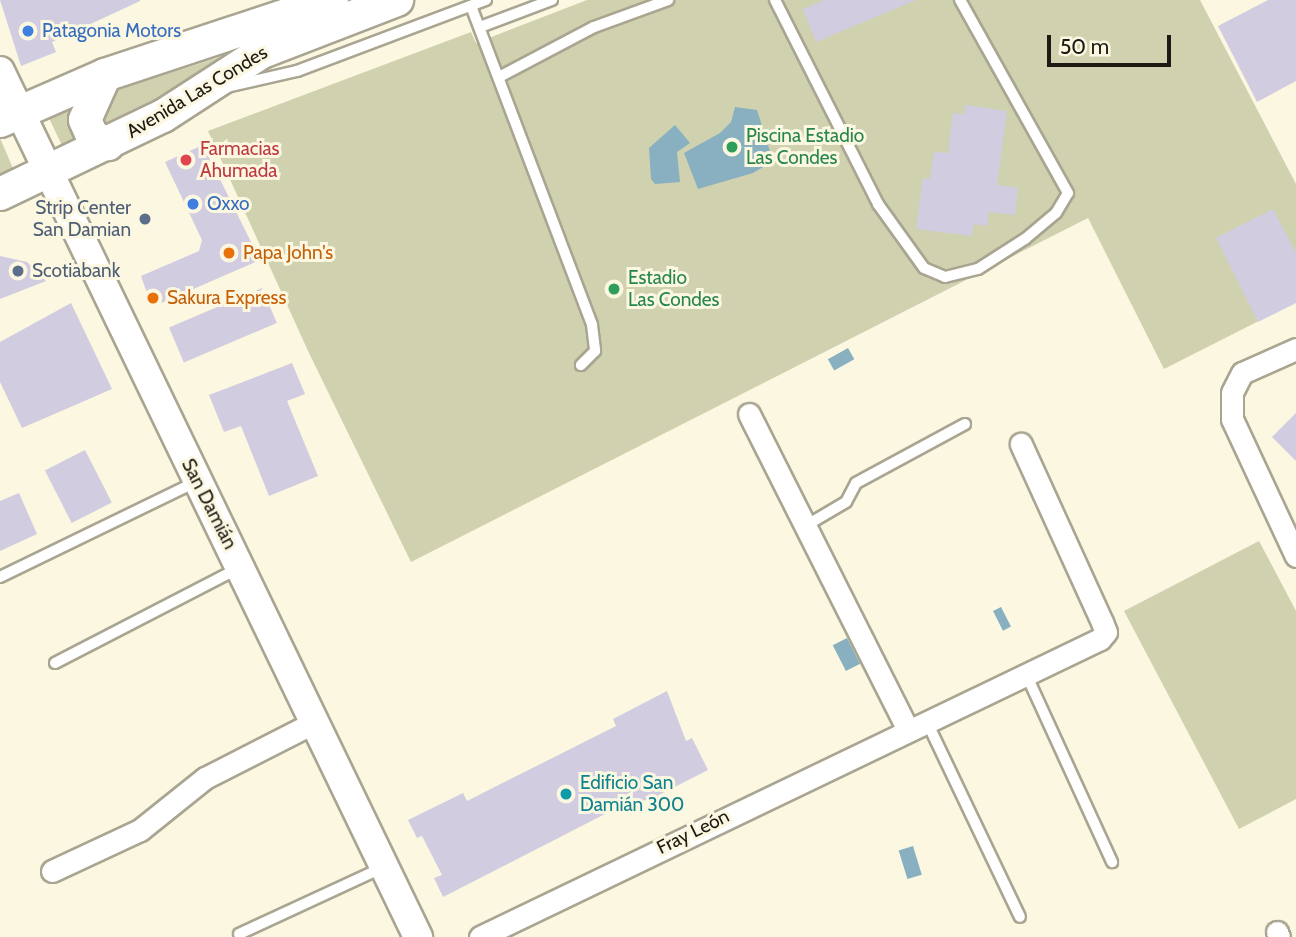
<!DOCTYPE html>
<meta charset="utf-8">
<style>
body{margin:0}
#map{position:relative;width:1296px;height:937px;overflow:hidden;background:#fbf7e1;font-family:Cabin,sans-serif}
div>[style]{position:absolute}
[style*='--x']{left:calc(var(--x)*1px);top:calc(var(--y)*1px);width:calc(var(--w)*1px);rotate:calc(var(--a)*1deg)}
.green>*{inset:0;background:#cfd1af}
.water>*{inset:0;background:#88b0c1;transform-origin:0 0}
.building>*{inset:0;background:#d1cce0;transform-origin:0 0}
.roads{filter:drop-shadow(2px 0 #a9a591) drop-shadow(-2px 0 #a9a591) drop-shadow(0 2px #a9a591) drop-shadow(0 -2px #a9a591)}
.lane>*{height:10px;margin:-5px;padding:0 5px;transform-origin:5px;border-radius:5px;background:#fff}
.street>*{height:21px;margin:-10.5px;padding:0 10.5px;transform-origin:10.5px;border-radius:10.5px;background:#fff}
.secondary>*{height:28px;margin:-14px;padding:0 14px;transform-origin:14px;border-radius:14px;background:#fff}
.primary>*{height:32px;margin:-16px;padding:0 16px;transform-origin:16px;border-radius:16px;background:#fff}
.dots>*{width:19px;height:19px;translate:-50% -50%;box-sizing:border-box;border:4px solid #fbf7e1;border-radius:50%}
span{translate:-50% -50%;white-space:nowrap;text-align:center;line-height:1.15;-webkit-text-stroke:6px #fbf7e1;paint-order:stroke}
.shop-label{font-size:19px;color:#366cbe}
.left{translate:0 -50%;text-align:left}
.street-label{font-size:19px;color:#1c1a12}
.leisure-label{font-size:19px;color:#27864d}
.health-label{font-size:19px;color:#be3a42}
.service-label{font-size:19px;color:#4e5e75}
.right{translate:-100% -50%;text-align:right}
.food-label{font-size:19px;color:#c56008}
.culture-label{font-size:19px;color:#0d838f}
.scale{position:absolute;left:1047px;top:35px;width:124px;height:32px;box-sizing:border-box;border:4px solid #1c1a12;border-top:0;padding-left:9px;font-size:21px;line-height:24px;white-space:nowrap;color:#1c1a12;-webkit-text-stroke:5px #fbf7e1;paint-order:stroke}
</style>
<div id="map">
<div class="green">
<div style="clip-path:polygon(587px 0,1200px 0,1296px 184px,1296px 302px,1164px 369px,1088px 218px,411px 562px,309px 353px,208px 131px,471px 32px,476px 43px)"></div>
<div style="clip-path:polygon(239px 51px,169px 97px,101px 129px,104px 94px)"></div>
<div style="clip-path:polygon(73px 108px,84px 143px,65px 152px,49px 118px)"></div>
<div style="clip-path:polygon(0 138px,15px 173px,0 179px)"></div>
<div style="clip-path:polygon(1259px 541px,1296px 611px,1296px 799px,1239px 829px,1124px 611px)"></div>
</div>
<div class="water">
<div style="clip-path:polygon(735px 107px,757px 110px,773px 161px,753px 173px,698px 189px,684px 153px,720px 133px,731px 122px)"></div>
<div style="clip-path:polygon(675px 125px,690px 143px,677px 152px,680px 182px,655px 184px,651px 179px,649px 148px)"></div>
<div style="left:848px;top:348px;width:13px;height:23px;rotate:61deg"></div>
<div style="left:1001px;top:607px;width:22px;height:9px;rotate:63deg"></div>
<div style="left:847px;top:638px;width:29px;height:16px;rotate:63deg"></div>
<div style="left:913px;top:846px;width:30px;height:15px;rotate:73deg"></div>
</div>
<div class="building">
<div style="clip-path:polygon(0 0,140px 0,140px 1px,52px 42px,56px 52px,21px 66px)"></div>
<div style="clip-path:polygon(824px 0,916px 0,816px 42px,803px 9px)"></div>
<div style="clip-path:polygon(1268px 0,1296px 0,1296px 81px,1257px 102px,1218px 26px)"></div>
<div style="clip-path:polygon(965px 105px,1007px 111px,997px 185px,1018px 188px,1015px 215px,989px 212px,987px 226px,974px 224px,972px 236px,916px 229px,923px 178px,930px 179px,934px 152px,948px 153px,953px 113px,964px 114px)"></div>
<div style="clip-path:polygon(203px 145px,260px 260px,152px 307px,141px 276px,199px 251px,202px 240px,165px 162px)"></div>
<div style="clip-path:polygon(1273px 209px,1296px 253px,1296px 303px,1258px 322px,1216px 238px)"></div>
<div style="clip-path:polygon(0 256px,27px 262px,46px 281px,0 299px)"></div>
<div style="left:262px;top:288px;width:38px;height:101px;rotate:67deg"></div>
<div style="clip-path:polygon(71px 303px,112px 389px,22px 428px,0 382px,0 342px)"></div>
<div style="clip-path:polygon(292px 363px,305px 394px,287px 401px,318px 476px,269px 496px,241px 426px,224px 432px,209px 395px)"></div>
<div style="clip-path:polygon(1296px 413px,1296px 461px,1272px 437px)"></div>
<div style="left:85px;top:450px;width:59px;height:45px;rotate:63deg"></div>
<div style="clip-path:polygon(19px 493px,37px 534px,0 551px,0 501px)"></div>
<div style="clip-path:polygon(667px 691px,686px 741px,692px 738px,708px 770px,655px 797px,607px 813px,443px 897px,434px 878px,442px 875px,422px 836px,417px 838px,408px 820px,463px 793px,467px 801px,616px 726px,613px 719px)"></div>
</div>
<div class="roads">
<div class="lane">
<div style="--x:775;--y:0;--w:229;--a:63.2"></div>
<div style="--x:878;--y:204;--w:79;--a:54.3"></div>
<div style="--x:924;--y:268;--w:23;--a:23"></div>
<div style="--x:945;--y:277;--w:34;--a:-14"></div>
<div style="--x:978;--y:269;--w:56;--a:-32.6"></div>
<div style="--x:1025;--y:239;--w:40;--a:-40"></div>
<div style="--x:1056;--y:213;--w:23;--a:-59"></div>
<div style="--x:1068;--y:193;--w:221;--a:-119.2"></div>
<div style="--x:471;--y:6;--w:341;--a:69.2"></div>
<div style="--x:592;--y:325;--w:26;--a:83"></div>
<div style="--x:595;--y:351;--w:20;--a:135"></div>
<div style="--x:480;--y:27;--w:77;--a:-20.6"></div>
<div style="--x:501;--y:76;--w:105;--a:-27.8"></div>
<div style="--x:594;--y:27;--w:79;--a:-20"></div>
<div style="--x:227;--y:87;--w:72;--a:-12.9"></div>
<div style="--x:297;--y:71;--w:202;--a:-20.6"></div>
<div style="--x:807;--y:525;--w:45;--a:-30.5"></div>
<div style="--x:846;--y:502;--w:21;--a:-62"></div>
<div style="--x:856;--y:483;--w:124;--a:-28.4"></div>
<div style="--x:0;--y:577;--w:218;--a:-25.9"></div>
<div style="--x:55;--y:663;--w:207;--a:-27.3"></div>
<div style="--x:1026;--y:674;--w:207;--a:65.4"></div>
<div style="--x:926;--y:720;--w:218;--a:64.5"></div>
<div style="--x:239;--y:934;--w:157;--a:-24.8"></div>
</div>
<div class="street">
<div style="--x:1296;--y:349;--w:59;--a:156"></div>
<div style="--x:1242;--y:373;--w:22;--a:117"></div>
<div style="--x:1232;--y:393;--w:26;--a:90"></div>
<div style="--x:1232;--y:419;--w:151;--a:65"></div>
<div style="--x:749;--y:414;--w:354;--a:63.3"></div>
<div style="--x:52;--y:871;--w:97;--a:-25"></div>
<div style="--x:140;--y:830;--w:83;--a:-38.7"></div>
<div style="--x:205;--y:778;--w:123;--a:-27"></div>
<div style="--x:1277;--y:932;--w:5;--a:68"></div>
<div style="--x:480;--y:937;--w:688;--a:-25.67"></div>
<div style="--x:1100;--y:639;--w:9;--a:-49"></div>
<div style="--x:1106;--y:632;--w:11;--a:-112"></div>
<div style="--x:1102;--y:622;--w:196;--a:-114.5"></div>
</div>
<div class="secondary">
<div style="--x:0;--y:71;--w:962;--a:64.23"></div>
</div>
<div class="primary">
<div style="--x:105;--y:75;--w:49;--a:114"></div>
<div style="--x:85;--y:120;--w:17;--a:66"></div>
<div style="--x:92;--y:136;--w:18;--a:27"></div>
<div style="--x:0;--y:121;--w:115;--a:-23.7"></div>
<div style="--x:105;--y:75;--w:239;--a:-18.3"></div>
<div style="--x:0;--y:194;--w:181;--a:-25.6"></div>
<div style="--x:163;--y:116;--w:118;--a:-32.9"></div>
<div style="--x:262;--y:52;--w:145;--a:-21.1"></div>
</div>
</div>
<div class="dots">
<div style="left:28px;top:31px;background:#3f7fe0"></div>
<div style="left:732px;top:147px;background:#2e9e5b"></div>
<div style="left:186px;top:160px;background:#e0444e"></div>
<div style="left:193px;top:204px;background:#3f7fe0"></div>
<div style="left:145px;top:219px;background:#5c6f8a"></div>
<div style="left:229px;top:253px;background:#e8710a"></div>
<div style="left:18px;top:271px;background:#5c6f8a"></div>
<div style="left:614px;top:289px;background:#2e9e5b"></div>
<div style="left:153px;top:298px;background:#e8710a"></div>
<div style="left:566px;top:794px;background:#0f9aa8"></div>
</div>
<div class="shop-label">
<span class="left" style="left:42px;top:31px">Patagonia Motors</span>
<span class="left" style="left:207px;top:204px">Oxxo</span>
</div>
<div class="street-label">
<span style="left:197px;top:92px;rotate:-31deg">Avenida Las Condes</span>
<span style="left:209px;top:504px;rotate:63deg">San Damián</span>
<span style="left:693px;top:832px;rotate:-26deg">Fray León</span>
</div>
<div class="leisure-label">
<span class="left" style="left:746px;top:147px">Piscina Estadio<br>Las Condes</span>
<span class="left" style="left:628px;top:289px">Estadio<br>Las Condes</span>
</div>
<div class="health-label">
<span class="left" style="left:200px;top:160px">Farmacias<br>Ahumada</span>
</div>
<div class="service-label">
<span class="right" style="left:131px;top:219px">Strip Center<br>San Damian</span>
<span class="left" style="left:32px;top:271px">Scotiabank</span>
</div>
<div class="food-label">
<span class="left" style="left:243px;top:253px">Papa John's</span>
<span class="left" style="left:167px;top:298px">Sakura Express</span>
</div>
<div class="culture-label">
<span class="left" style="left:580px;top:794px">Edificio San<br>Damián 300</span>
</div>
<div class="scale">50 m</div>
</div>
